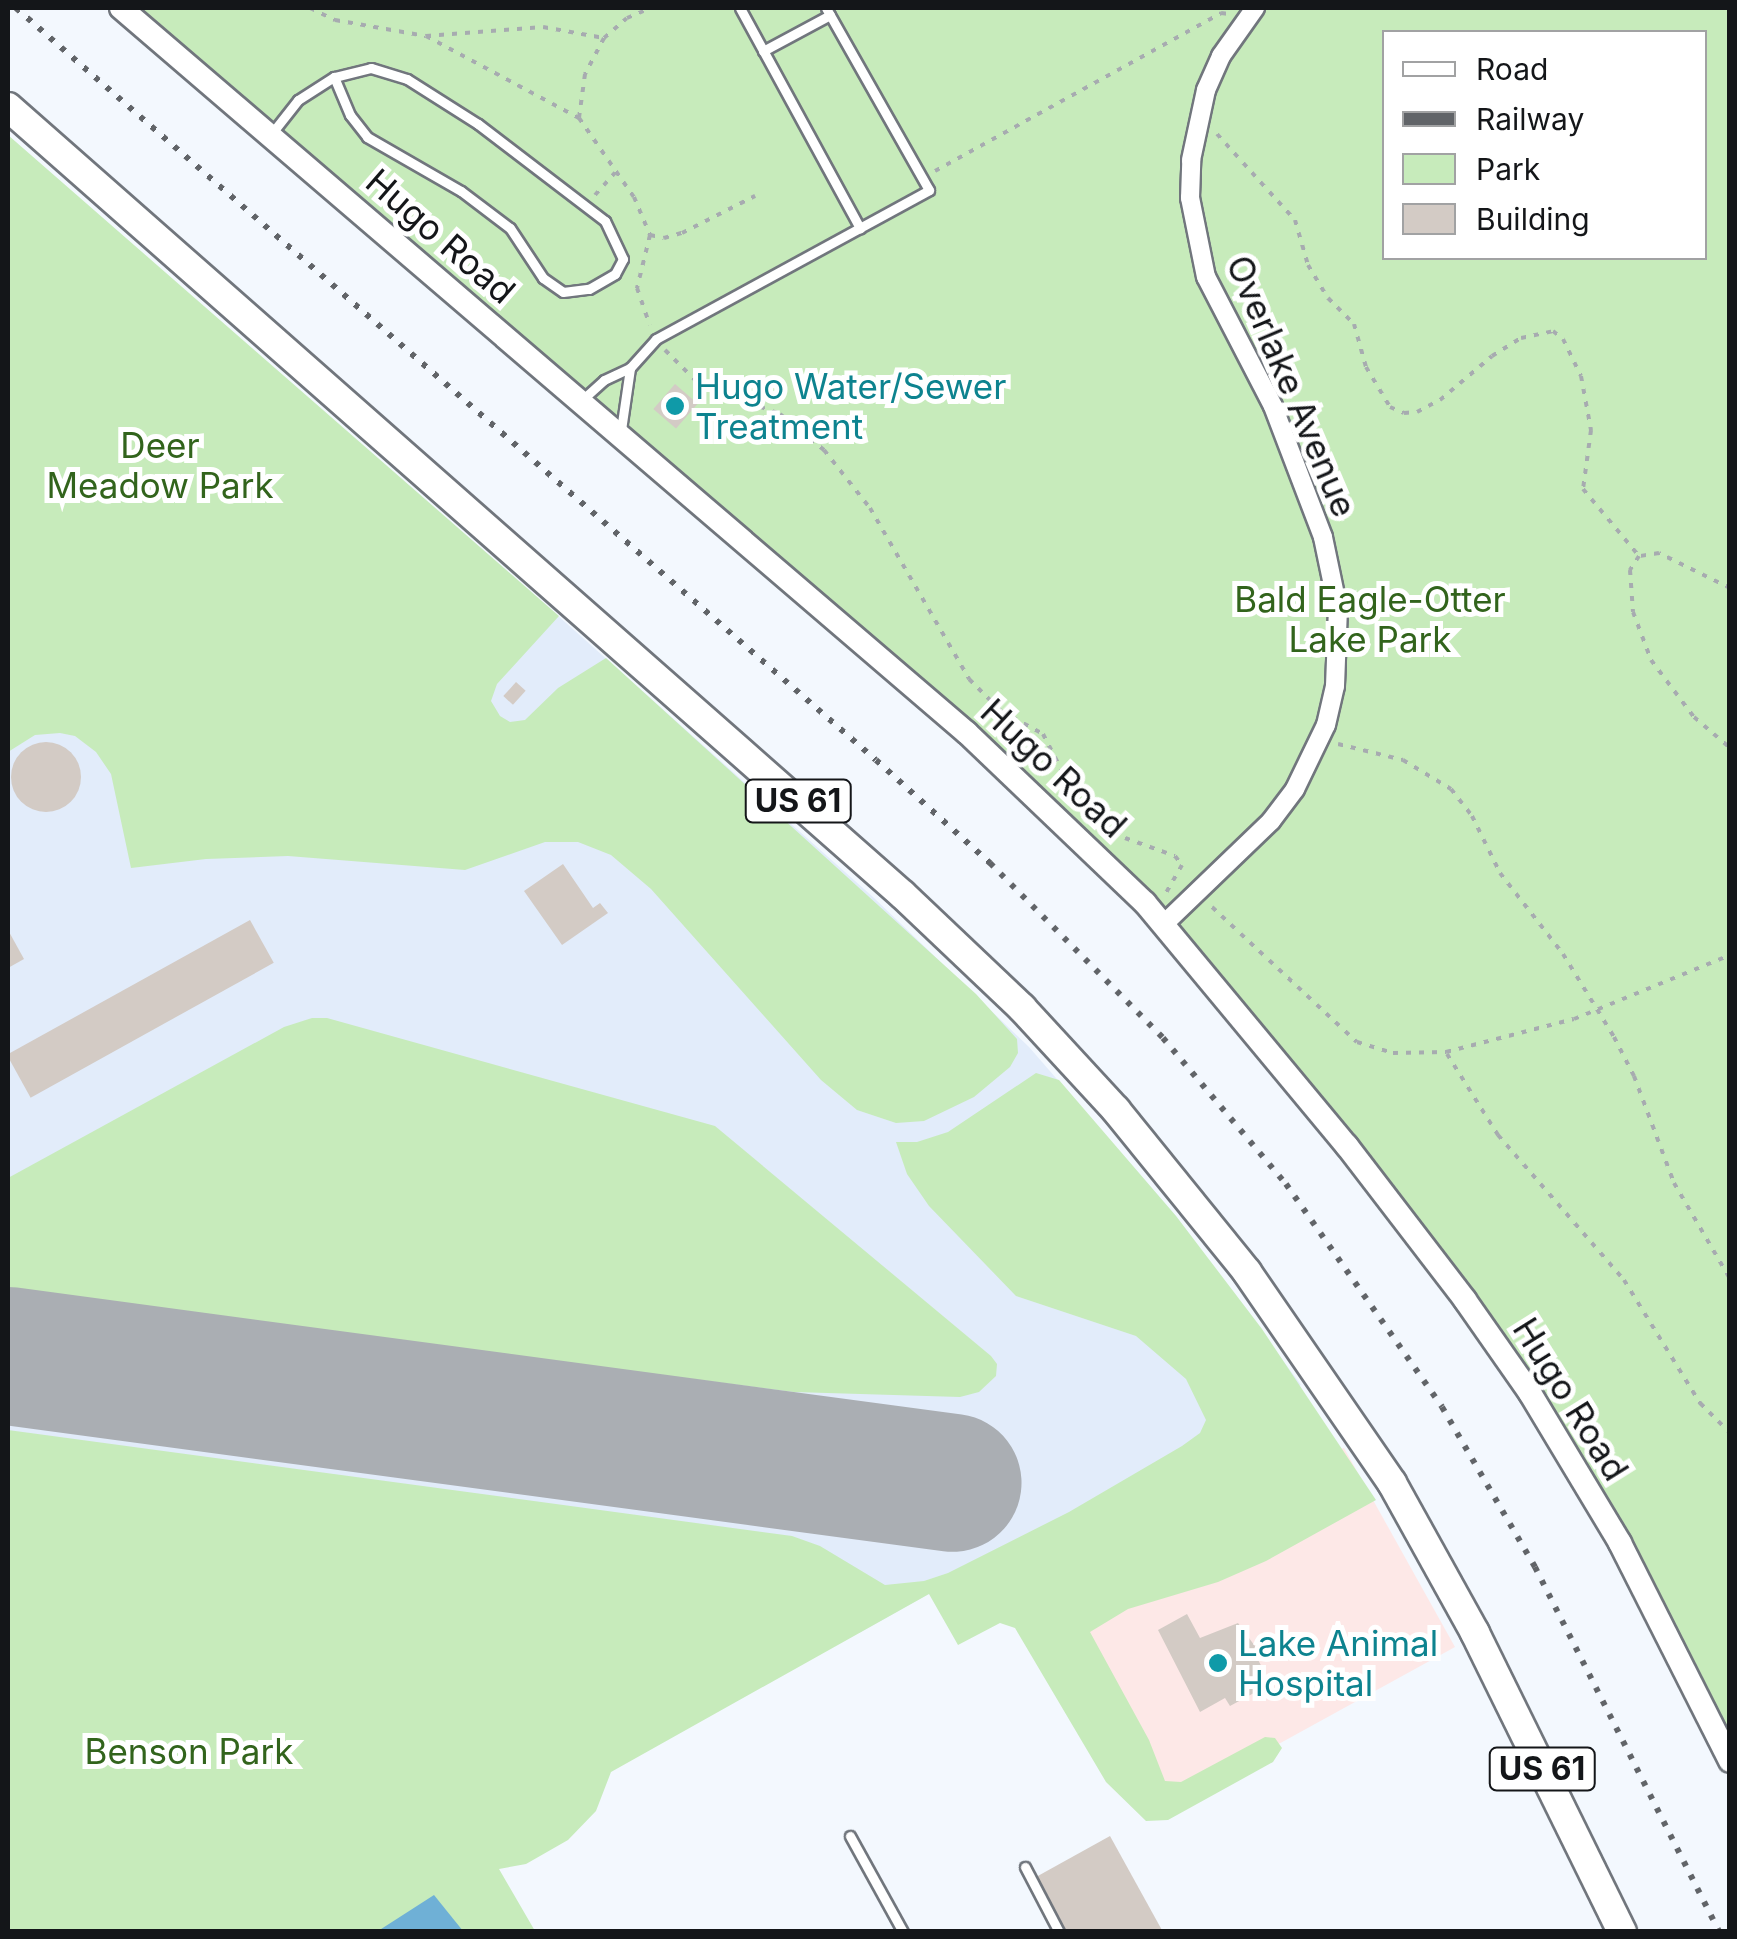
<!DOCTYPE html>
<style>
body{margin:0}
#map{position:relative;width:1737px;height:1939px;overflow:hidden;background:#f3f8fe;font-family:Inter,sans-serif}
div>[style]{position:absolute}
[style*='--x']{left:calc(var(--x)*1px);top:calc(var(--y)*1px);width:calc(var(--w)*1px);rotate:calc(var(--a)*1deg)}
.commercial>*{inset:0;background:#fde8e7}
.built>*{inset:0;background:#e2ecfa}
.green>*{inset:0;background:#c7ebbb}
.water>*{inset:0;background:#6fb0d6}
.runway>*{height:138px;margin:-69px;padding:0 69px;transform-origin:69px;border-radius:69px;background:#aaaeb3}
.building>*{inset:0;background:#d3cbc5;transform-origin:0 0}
.round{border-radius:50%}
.path>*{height:4px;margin-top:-2px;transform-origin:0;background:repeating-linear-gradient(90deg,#a7abb0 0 5px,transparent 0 13px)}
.roads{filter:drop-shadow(2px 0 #71767d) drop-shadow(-2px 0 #71767d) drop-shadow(0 2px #71767d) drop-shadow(0 -2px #71767d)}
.service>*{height:9px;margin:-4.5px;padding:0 4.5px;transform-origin:4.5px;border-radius:4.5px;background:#fff}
.minor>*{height:18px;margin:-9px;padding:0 9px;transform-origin:9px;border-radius:9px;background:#fff}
.tertiary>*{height:22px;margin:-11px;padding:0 11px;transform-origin:11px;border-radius:11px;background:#fff}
.primary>*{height:28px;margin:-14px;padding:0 14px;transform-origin:14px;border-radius:14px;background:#fff}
.rail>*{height:6px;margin-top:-3px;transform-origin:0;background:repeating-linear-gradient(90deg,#616468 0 5px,transparent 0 15px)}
.dots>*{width:28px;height:28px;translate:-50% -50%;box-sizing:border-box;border:5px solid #fff;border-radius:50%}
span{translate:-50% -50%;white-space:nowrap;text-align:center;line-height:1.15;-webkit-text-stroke:10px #fff;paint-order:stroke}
.shield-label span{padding:2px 8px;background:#fff;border:2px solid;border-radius:8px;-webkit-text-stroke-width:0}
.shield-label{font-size:32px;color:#141619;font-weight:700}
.street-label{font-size:35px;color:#141619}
.culture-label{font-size:35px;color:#0d838f}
.left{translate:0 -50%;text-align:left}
.park-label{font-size:35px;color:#32641c}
.frame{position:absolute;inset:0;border:10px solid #141619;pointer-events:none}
.legend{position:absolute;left:1382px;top:30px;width:325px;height:230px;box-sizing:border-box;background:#fff;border:2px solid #a1a2a3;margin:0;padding:12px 18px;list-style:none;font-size:30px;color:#141619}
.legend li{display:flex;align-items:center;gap:20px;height:50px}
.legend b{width:50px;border:2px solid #a1a2a3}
</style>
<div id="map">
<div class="commercial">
<div style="clip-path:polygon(1344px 1448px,1455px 1647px,1144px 1818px,998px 1555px)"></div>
</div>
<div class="built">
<div style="clip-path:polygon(556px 614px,873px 897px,1029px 1047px,1176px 1216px,1301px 1385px,859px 1633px,8px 1554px,8px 706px)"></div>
</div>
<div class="green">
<div style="clip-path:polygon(evenodd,121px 8px,1729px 8px,1729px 1752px,1530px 1393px,1145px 903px,121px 8px,1384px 32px,1704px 32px,1704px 258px,1384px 258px,1384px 32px)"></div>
<div style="clip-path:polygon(8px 135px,559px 616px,497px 684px,491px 701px,500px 716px,510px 722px,525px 720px,558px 688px,606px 658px,976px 994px,1017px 1039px,1018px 1053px,1010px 1067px,974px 1097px,924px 1121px,896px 1123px,857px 1110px,821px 1080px,651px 889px,611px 855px,578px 842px,545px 842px,465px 870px,288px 856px,206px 859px,131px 868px,111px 774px,96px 752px,75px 736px,60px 733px,35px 735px,8px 752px)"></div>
<div style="clip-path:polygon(312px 1018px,327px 1018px,715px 1126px,991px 1356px,997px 1364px,996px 1376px,979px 1392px,960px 1397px,794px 1392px,8px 1291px,8px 1178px,284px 1027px)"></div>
<div style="clip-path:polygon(1036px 1073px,1059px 1080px,1176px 1216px,1262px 1329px,1376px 1500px,1266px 1561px,1218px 1582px,1128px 1609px,1090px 1632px,1149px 1740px,1165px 1781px,1181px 1782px,1265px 1737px,1275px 1738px,1282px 1748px,1273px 1762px,1168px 1820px,1146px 1821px,1106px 1782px,1015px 1628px,1000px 1623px,958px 1645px,929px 1594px,611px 1772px,596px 1811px,568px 1840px,526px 1864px,499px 1869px,535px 1931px,8px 1932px,8px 1430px,792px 1536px,820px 1546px,885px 1585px,924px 1581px,948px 1573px,1069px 1512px,1182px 1446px,1200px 1433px,1206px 1420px,1186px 1379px,1136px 1336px,1016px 1296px,929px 1206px,907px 1174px,896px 1142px,917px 1142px,948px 1132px)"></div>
</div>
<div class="water">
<div style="clip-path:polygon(434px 1895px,463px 1931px,378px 1931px)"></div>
</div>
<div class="runway">
<div style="--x:8;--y:1356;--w:953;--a:7.65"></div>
</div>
<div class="building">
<div style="left:675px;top:384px;width:30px;height:33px;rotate:41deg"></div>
<div style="left:516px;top:682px;width:13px;height:19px;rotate:42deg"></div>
<div class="round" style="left:11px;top:742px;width:70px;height:70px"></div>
<div style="clip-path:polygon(563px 864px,593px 908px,600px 903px,608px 913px,562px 945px,524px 891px)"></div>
<div style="left:250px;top:920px;width:49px;height:278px;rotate:61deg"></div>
<div style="clip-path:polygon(8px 930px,24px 959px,8px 968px)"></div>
<div style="clip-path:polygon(1187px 1614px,1200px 1638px,1238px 1623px,1260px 1653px,1256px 1656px,1264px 1671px,1257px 1676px,1263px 1688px,1230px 1706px,1225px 1698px,1200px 1712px,1158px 1630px)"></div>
<div style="clip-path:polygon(1110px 1836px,1163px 1932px,1066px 1932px,1036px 1877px)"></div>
</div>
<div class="path">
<div style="--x:310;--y:8;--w:28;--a:26"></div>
<div style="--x:335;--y:20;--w:92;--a:10"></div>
<div style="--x:426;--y:36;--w:174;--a:28.2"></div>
<div style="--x:579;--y:118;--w:96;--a:55.2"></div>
<div style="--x:634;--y:197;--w:41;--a:67.2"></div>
<div style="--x:650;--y:235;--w:55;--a:103.8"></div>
<div style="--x:637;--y:288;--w:39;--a:71"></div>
<div style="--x:426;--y:36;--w:117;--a:-4.4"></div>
<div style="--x:543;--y:27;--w:62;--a:10.2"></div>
<div style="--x:604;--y:38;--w:41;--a:117.8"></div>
<div style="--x:585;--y:74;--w:44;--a:97.8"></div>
<div style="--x:604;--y:38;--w:30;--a:-41"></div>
<div style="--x:627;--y:18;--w:25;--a:-23"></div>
<div style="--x:1217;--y:134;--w:116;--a:47.8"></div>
<div style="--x:1295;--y:220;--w:47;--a:73.9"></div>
<div style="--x:1308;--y:265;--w:39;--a:59"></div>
<div style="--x:1328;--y:298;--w:37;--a:45"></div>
<div style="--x:1354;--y:324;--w:45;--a:74.4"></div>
<div style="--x:1366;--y:367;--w:47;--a:59"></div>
<div style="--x:1390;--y:407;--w:15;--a:23"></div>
<div style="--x:1404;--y:413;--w:13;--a:-4"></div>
<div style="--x:1417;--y:412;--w:26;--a:-28"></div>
<div style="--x:1440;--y:400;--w:68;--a:-40.2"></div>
<div style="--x:1492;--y:356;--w:34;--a:-32"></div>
<div style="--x:1521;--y:338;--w:33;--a:-12"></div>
<div style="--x:1553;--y:331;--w:13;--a:39"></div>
<div style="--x:1563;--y:339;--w:41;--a:64.1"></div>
<div style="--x:1581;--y:376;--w:55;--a:79.5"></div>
<div style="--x:1591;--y:430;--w:60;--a:97.7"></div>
<div style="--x:1583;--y:489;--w:87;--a:50.1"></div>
<div style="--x:935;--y:171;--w:327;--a:-28.9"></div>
<div style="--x:1221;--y:13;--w:8;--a:7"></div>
<div style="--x:595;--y:195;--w:30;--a:-48"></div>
<div style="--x:650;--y:235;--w:14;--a:12"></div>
<div style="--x:664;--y:238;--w:19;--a:-16"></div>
<div style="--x:682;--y:233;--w:82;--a:-26.9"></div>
<div style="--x:665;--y:350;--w:48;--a:45"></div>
<div style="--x:699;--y:384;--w:86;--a:20.3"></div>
<div style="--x:780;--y:414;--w:57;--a:39.3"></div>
<div style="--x:824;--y:450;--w:74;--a:51.6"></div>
<div style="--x:870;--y:508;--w:198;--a:59.9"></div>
<div style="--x:969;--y:679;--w:45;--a:45"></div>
<div style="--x:1001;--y:711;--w:48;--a:28.7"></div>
<div style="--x:1043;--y:734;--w:68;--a:62.7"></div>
<div style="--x:1074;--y:794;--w:30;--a:46"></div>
<div style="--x:1095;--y:816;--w:37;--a:36"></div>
<div style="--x:1125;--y:838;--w:53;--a:19.8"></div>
<div style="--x:1175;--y:856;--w:11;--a:52"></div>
<div style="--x:1182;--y:865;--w:34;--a:120"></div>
<div style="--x:1730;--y:588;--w:79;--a:-153.8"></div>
<div style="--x:1659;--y:553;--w:20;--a:171"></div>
<div style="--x:1639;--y:556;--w:17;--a:123"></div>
<div style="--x:1630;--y:570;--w:42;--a:85.9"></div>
<div style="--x:1633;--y:612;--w:51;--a:69.4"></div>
<div style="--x:1651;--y:660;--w:71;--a:53"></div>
<div style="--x:1694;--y:717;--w:48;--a:40.7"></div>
<div style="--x:1338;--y:744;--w:67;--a:13.8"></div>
<div style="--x:1403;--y:760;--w:56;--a:31.1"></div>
<div style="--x:1451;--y:789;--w:34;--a:52"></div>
<div style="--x:1472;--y:816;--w:64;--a:63.8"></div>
<div style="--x:1500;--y:873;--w:103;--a:52.1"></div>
<div style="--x:1563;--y:954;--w:97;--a:58.4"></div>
<div style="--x:1614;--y:1037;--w:44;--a:62.9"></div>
<div style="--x:1634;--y:1076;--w:114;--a:69.5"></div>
<div style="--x:1674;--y:1183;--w:111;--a:59.7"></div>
<div style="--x:1212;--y:907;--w:198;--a:43"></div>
<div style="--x:1357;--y:1042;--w:38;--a:17"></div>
<div style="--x:1393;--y:1053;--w:53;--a:-1.1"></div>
<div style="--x:1446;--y:1052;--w:132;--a:-14.5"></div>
<div style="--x:1574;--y:1019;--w:169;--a:-22.3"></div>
<div style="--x:1447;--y:1054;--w:96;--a:57.8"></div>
<div style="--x:1498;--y:1135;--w:192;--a:49"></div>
<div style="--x:1624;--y:1280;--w:145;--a:58.3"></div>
<div style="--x:1700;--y:1403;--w:42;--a:45"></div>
</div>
<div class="roads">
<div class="service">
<div style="--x:740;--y:8;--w:251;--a:61.4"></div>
<div style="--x:763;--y:51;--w:76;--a:-28.2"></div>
<div style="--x:272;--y:133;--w:42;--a:-51.8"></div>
<div style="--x:298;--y:100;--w:43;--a:-32.6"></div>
<div style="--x:334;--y:77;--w:41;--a:67.2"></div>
<div style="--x:350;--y:115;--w:28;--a:52"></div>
<div style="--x:367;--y:137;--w:108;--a:29.9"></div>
<div style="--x:461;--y:191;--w:61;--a:37.1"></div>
<div style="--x:510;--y:228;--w:60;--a:56.6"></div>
<div style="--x:543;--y:278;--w:24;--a:35"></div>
<div style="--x:563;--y:292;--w:26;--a:-7"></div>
<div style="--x:589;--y:289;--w:30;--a:-30"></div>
<div style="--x:615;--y:274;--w:17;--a:-62"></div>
<div style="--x:623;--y:259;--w:42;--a:-115.3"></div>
<div style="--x:605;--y:221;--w:160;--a:-142.6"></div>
<div style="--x:478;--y:124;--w:84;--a:-147.6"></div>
<div style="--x:407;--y:79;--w:38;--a:-163"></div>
<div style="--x:371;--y:68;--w:38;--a:166"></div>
<div style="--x:583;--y:399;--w:28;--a:-42"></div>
<div style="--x:604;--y:380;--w:29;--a:-25"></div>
<div style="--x:621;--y:430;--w:63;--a:-81.7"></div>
<div style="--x:630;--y:368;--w:39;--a:-48"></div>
<div style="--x:656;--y:339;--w:311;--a:-28.6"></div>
<div style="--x:929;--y:190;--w:209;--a:-119.5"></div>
<div style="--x:850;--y:1836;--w:110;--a:61.1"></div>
<div style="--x:1025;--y:1867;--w:73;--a:62.4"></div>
</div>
<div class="minor">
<div style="--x:1164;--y:924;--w:149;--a:-43.9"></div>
<div style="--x:1271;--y:821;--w:40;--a:-53"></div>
<div style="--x:1295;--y:789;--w:71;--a:-64.2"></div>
<div style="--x:1326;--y:725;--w:40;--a:-77"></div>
<div style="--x:1335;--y:686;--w:77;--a:-87.8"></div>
<div style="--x:1338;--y:609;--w:74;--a:-101.8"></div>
<div style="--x:1323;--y:537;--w:140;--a:-110.9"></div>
<div style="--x:1273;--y:406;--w:145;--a:-117.4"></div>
<div style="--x:1206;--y:277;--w:81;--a:-101.4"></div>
<div style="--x:1190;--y:198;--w:38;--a:-88"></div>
<div style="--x:1191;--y:160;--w:72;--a:-77.9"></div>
<div style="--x:1206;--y:90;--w:37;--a:-66"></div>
<div style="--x:1221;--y:56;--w:59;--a:-54.7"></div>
</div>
<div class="tertiary">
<div style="--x:121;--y:8;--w:1114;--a:40.6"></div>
<div style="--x:967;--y:733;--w:246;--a:43.7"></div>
<div style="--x:1145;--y:903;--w:316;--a:50.3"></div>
<div style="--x:1347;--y:1146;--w:194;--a:52.5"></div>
<div style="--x:1465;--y:1300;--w:113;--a:55"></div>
<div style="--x:1530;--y:1393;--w:175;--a:59"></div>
<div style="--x:1620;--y:1543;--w:244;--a:63.2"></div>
</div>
<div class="primary">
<div style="--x:8;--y:107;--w:1192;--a:41.36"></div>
<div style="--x:903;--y:895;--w:164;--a:43.5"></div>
<div style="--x:1022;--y:1008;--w:139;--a:47.3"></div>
<div style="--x:1116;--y:1110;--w:208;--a:51"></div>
<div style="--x:1247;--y:1272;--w:256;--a:55.5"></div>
<div style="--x:1392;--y:1483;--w:171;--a:61"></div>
<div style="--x:1475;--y:1633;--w:333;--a:63.8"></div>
</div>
</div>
<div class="rail">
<div style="--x:16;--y:8;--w:1142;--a:41.17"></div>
<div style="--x:876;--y:760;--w:154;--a:42.1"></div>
<div style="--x:990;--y:863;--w:246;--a:45.3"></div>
<div style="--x:1163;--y:1038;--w:191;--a:49.9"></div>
<div style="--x:1286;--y:1184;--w:272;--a:55"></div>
<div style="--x:1442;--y:1407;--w:185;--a:59.8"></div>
<div style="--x:1535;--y:1567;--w:409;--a:63.2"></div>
</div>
<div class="dots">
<div style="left:675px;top:406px;background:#0f9aa8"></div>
<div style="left:1218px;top:1663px;background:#0f9aa8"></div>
</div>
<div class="shield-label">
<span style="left:798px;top:801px">US 61</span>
<span style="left:1542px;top:1769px">US 61</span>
</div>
<div class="street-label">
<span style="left:441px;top:236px;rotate:41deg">Hugo Road</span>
<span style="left:1292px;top:386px;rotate:67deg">Overlake Avenue</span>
<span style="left:1054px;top:768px;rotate:43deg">Hugo Road</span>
<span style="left:1571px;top:1399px;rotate:58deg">Hugo Road</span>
</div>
<div class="culture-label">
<span class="left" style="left:695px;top:406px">Hugo Water/Sewer<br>Treatment</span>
<span class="left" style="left:1238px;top:1663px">Lake Animal<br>Hospital</span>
</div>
<div class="park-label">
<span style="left:160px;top:465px">Deer<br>Meadow Park</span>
<span style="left:1370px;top:619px">Bald Eagle-Otter<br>Lake Park</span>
<span style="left:189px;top:1751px">Benson Park</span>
</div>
<div class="frame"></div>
<ul class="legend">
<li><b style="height:12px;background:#fff"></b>Road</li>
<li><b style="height:12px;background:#616468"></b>Railway</li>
<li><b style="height:28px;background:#c7ebbb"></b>Park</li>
<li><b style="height:28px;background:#d3cbc5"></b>Building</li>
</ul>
</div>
